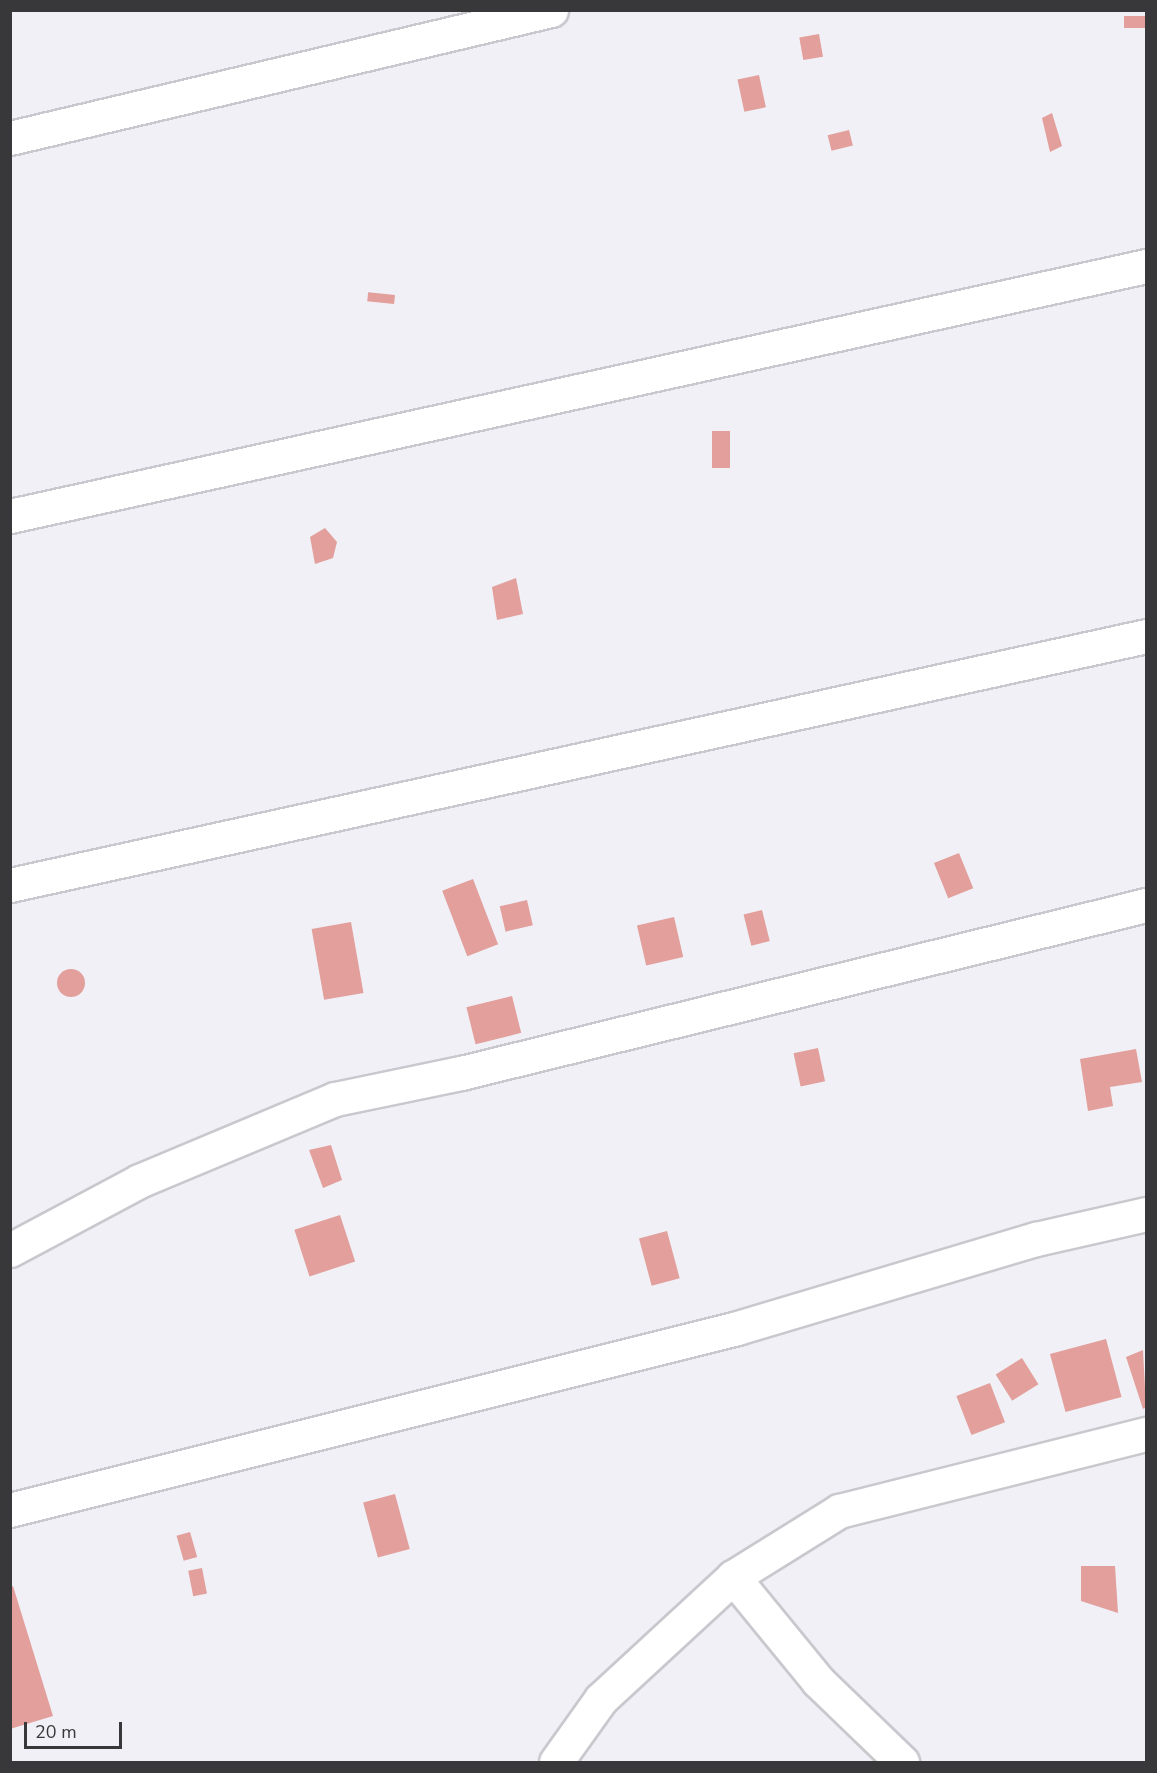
<!DOCTYPE html>
<style>
body{margin:0}
#map{position:relative;width:1157px;height:1773px;overflow:hidden;background:#f0f0f6;font-family:"Nunito Sans",sans-serif}
div>[style]{position:absolute}
[style*='--x']{left:calc(var(--x)*1px);top:calc(var(--y)*1px);width:calc(var(--w)*1px);rotate:calc(var(--a)*1deg)}
.building>*{inset:0;background:#e29f9b;transform-origin:0 0}
.round{border-radius:50%}
.roads{filter:drop-shadow(2px 0 #c8c8ce) drop-shadow(-2px 0 #c8c8ce) drop-shadow(0 2px #c8c8ce) drop-shadow(0 -2px #c8c8ce)}
.minor>*{height:33px;margin:-16.5px;padding:0 16.5px;transform-origin:16.5px;border-radius:16.5px;background:#fff}
span{translate:-50% -50%;white-space:nowrap;text-align:center;line-height:1.15;-webkit-text-stroke:4.5px #f0f0f6;paint-order:stroke}
.frame{position:absolute;inset:0;border:12px solid #38383a;pointer-events:none}
.scale{position:absolute;left:24px;top:1722px;width:98px;height:27px;box-sizing:border-box;border:3px solid #38383a;border-top:0;padding-left:8px;font-size:18px;line-height:21px;white-space:nowrap;color:#38383a;-webkit-text-stroke:4px #f0f0f6;paint-order:stroke}
</style>
<div id="map">
<div class="building">
<div style="left:1146px;top:16px;width:12px;height:22px;rotate:90deg"></div>
<div style="left:819px;top:34px;width:23px;height:20px;rotate:80deg"></div>
<div style="left:759px;top:75px;width:33px;height:22px;rotate:78deg"></div>
<div style="clip-path:polygon(1052px 113px,1062px 146px,1050px 152px,1042px 118px)"></div>
<div style="left:849px;top:130px;width:16px;height:22px;rotate:76deg"></div>
<div style="left:395px;top:295px;width:9px;height:27px;rotate:96deg"></div>
<div style="left:712px;top:431px;width:18px;height:37px"></div>
<div style="clip-path:polygon(325px 528px,337px 542px,333px 558px,315px 564px,310px 537px)"></div>
<div style="clip-path:polygon(516px 578px,523px 614px,497px 620px,492px 587px)"></div>
<div style="left:959px;top:853px;width:38px;height:27px;rotate:68deg"></div>
<div style="left:473px;top:879px;width:70px;height:33px;rotate:69deg"></div>
<div style="left:527px;top:900px;width:26px;height:28px;rotate:77deg"></div>
<div style="left:762px;top:910px;width:32px;height:19px;rotate:76deg"></div>
<div style="left:674px;top:917px;width:41px;height:38px;rotate:77deg"></div>
<div style="left:351px;top:922px;width:72px;height:40px;rotate:80deg"></div>
<div class="round" style="left:57px;top:969px;width:28px;height:28px"></div>
<div style="left:512px;top:996px;width:38px;height:47px;rotate:76deg"></div>
<div style="left:818px;top:1048px;width:34px;height:25px;rotate:78deg"></div>
<div style="clip-path:polygon(1136px 1049px,1142px 1082px,1110px 1087px,1113px 1106px,1088px 1111px,1080px 1059px)"></div>
<div style="clip-path:polygon(331px 1145px,342px 1180px,323px 1188px,309px 1150px)"></div>
<div style="left:340px;top:1215px;width:49px;height:48px;rotate:72deg"></div>
<div style="left:667px;top:1231px;width:49px;height:29px;rotate:75deg"></div>
<div style="left:1106px;top:1339px;width:60px;height:58px;rotate:75deg"></div>
<div style="clip-path:polygon(1143px 1350px,1146px 1407px,1143px 1409px,1126px 1357px)"></div>
<div style="left:1022px;top:1358px;width:31px;height:31px;rotate:58deg"></div>
<div style="left:990px;top:1383px;width:42px;height:36px;rotate:69deg"></div>
<div style="left:395px;top:1494px;width:57px;height:33px;rotate:75deg"></div>
<div style="left:190px;top:1532px;width:26px;height:14px;rotate:74deg"></div>
<div style="clip-path:polygon(1081px 1566px,1115px 1566px,1118px 1613px,1081px 1601px)"></div>
<div style="left:202px;top:1568px;width:26px;height:14px;rotate:79deg"></div>
<div style="clip-path:polygon(13px 1586px,53px 1716px,10px 1729px,10px 1587px)"></div>
</div>
<div class="roads">
<div class="minor">
<div style="--x:10;--y:138;--w:556;--a:-13.31"></div>
<div style="--x:10;--y:516;--w:1163;--a:-12.41"></div>
<div style="--x:10;--y:885;--w:1163;--a:-12.36"></div>
<div style="--x:10;--y:1250;--w:146;--a:-28.1"></div>
<div style="--x:139;--y:1181;--w:212;--a:-22.7"></div>
<div style="--x:335;--y:1099;--w:129;--a:-11.7"></div>
<div style="--x:461;--y:1073;--w:705;--a:-13.78"></div>
<div style="--x:10;--y:1510;--w:749;--a:-14.05"></div>
<div style="--x:737;--y:1328;--w:312;--a:-16.6"></div>
<div style="--x:1036;--y:1239;--w:113;--a:-12.8"></div>
<div style="--x:733;--y:1577;--w:134;--a:50.7"></div>
<div style="--x:818;--y:1681;--w:117;--a:44"></div>
<div style="--x:556;--y:1762;--w:77;--a:-54.5"></div>
<div style="--x:601;--y:1699;--w:180;--a:-42.7"></div>
<div style="--x:733;--y:1577;--w:125;--a:-31.9"></div>
<div style="--x:839;--y:1511;--w:317;--a:-14.1"></div>
</div>
</div>
<div class="frame"></div>
<div class="scale">20 m</div>
</div>
